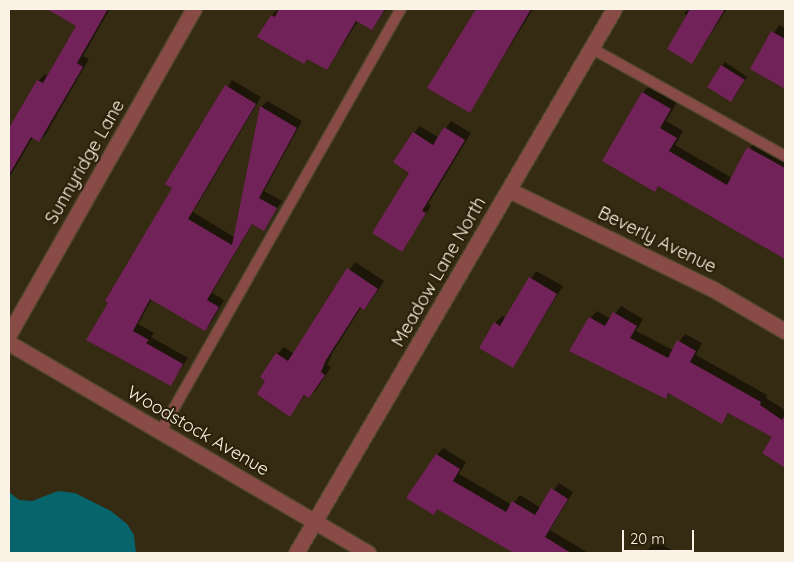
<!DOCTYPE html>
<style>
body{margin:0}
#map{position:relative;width:794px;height:562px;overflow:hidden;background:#352a12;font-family:Quicksand,sans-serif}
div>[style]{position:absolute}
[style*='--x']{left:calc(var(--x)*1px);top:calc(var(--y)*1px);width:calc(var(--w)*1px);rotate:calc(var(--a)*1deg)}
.water>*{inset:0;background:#08646b}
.shadow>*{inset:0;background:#0007}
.building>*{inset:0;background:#712258;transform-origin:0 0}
.roads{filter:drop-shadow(1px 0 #514630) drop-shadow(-1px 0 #514630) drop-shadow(0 1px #514630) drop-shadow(0 -1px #514630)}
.lane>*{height:10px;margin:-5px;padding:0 5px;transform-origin:5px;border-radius:5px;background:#884b45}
.street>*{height:15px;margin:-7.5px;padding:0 7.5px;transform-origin:7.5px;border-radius:7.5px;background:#884b45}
span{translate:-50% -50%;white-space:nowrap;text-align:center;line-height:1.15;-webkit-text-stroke:4.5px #2b2008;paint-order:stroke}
.street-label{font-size:18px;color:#fbf4e6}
.frame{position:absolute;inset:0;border:10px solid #fbf4e6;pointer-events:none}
.scale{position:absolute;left:622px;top:530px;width:72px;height:22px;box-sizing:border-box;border:2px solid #fbf4e6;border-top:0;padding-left:6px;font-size:15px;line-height:18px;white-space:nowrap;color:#fbf4e6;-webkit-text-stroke:4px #2b2008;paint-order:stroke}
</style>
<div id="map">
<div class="water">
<div style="clip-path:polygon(58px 491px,75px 493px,111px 511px,127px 524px,134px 535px,136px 553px,9px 553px,9px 492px,19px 500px,32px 501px)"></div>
</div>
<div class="shadow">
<div style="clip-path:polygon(60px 9px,110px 9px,83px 56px,89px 59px,46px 134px,39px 141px,33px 137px,9px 178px,9px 131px,38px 81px,45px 74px,48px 76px,77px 25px,58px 14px)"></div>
<div style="clip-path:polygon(278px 9px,386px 9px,372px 29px,358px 21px,327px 69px,308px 58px,303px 63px,272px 15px)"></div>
<div style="clip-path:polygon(472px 9px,533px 9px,469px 112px,476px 11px)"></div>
<div style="clip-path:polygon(688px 9px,727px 9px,692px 62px,688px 16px,684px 14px)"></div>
<div style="clip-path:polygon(779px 25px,785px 28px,785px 87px,751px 68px)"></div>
<div style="clip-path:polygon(725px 62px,747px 77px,734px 98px,708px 86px)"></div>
<div style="clip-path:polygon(232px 80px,261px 97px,193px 212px,234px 237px,261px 107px,267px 101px,302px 121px,264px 191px,282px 201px,263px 229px,253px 223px,212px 293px,224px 300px,211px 323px,205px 329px,152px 299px,138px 324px,154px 333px,151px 337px,188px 358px,171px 384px,88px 340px)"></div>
<div style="clip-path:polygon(649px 86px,677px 102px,666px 121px,683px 131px,675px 145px,732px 178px,754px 142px,785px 159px,785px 256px,660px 185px,655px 190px,643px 93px)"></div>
<div style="clip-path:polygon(451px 121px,471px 133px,428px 204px,431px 206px,402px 250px,414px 133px,420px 126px,439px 138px)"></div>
<div style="clip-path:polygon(355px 262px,384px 281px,371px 301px,364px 308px,362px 306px,333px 352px,327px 365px,331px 367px,316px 390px,309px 397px,306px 394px,290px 415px,267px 381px,277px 354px,284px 347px,294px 354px)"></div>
<div style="clip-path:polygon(536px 271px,563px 286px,513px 366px,495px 323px,502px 316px,506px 318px)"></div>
<div style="clip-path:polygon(621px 306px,643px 319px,636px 331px,673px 350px,685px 334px,702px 343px,696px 355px,767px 395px,766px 398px,785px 410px,785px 466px,763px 453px,773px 437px,730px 412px,722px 422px,670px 393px,666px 397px,590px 318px,597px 311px,611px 319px)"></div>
<div style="clip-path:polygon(443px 448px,466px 462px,459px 474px,512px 505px,520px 495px,541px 508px,559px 483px,573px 492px,550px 530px,588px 553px,516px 553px,438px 508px,433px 513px,437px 455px)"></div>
<div style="clip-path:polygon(655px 541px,678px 553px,645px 553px)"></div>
</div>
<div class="building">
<div style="clip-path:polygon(47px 9px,108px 9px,77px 63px,83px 67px,39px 142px,31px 137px,9px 175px,9px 128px,37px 80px,43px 83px,76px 26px)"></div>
<div style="clip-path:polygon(279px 9px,385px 9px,372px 30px,356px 21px,327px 70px,307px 59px,304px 64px,257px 37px,271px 15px,275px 17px)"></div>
<div style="clip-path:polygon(476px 9px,531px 9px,470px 113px,427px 88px)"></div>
<div style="clip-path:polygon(690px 9px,725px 9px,692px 64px,667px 49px)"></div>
<div style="clip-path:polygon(771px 31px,785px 39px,785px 89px,750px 69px)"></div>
<div style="left:721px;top:65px;width:28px;height:26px;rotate:32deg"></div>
<div style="clip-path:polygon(225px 85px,256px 104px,188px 219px,232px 245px,260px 106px,297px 128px,259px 198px,277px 208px,264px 231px,252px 224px,207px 300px,219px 307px,205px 331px,150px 299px,133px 331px,149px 340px,146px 343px,183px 364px,171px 386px,86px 340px,108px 303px,105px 301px,172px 188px,165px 184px)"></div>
<div style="clip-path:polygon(642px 92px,671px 109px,660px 128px,677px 138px,669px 151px,727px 185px,747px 147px,785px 168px,785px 259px,658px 186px,655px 192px,602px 161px)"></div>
<div style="clip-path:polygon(444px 127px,465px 140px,422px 211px,426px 213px,402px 252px,372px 233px,409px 173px,393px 162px,413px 132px,433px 145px)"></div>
<div style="clip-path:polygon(347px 268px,378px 289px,364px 310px,360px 307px,326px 360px,321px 372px,325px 375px,309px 398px,304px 395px,290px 417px,257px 394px,265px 381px,260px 377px,276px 353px,288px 361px)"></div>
<div style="clip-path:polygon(529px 277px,557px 294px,513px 368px,479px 348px,494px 322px,500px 326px)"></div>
<div style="clip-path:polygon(613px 312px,637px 326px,630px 338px,668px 358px,677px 340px,696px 351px,690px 362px,761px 402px,760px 405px,782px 420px,785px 415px,785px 468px,762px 453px,772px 437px,728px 413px,722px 424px,668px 393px,666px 399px,569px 351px,589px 317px,605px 326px)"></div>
<div style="clip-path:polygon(436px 454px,460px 469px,453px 481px,506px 512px,512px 501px,535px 515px,551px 488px,568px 499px,545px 537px,571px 553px,514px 553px,437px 509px,434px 515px,406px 498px)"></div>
</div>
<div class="roads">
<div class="lane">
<div style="--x:591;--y:48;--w:222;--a:29.1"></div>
<div style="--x:161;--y:431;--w:485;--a:-60.4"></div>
</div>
<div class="street">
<div style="--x:509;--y:190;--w:227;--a:25.9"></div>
<div style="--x:713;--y:289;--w:83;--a:30.3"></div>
<div style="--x:9;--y:334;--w:374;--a:-60.4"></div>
<div style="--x:9;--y:343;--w:416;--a:30.3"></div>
<div style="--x:296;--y:553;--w:630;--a:-59.69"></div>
</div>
</div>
<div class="street-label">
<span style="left:85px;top:162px;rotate:-60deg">Sunnyridge Lane</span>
<span style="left:657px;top:240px;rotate:26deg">Beverly Avenue</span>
<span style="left:439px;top:272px;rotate:-60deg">Meadow Lane North</span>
<span style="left:198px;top:431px;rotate:30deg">Woodstock Avenue</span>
</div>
<div class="frame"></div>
<div class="scale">20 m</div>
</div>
